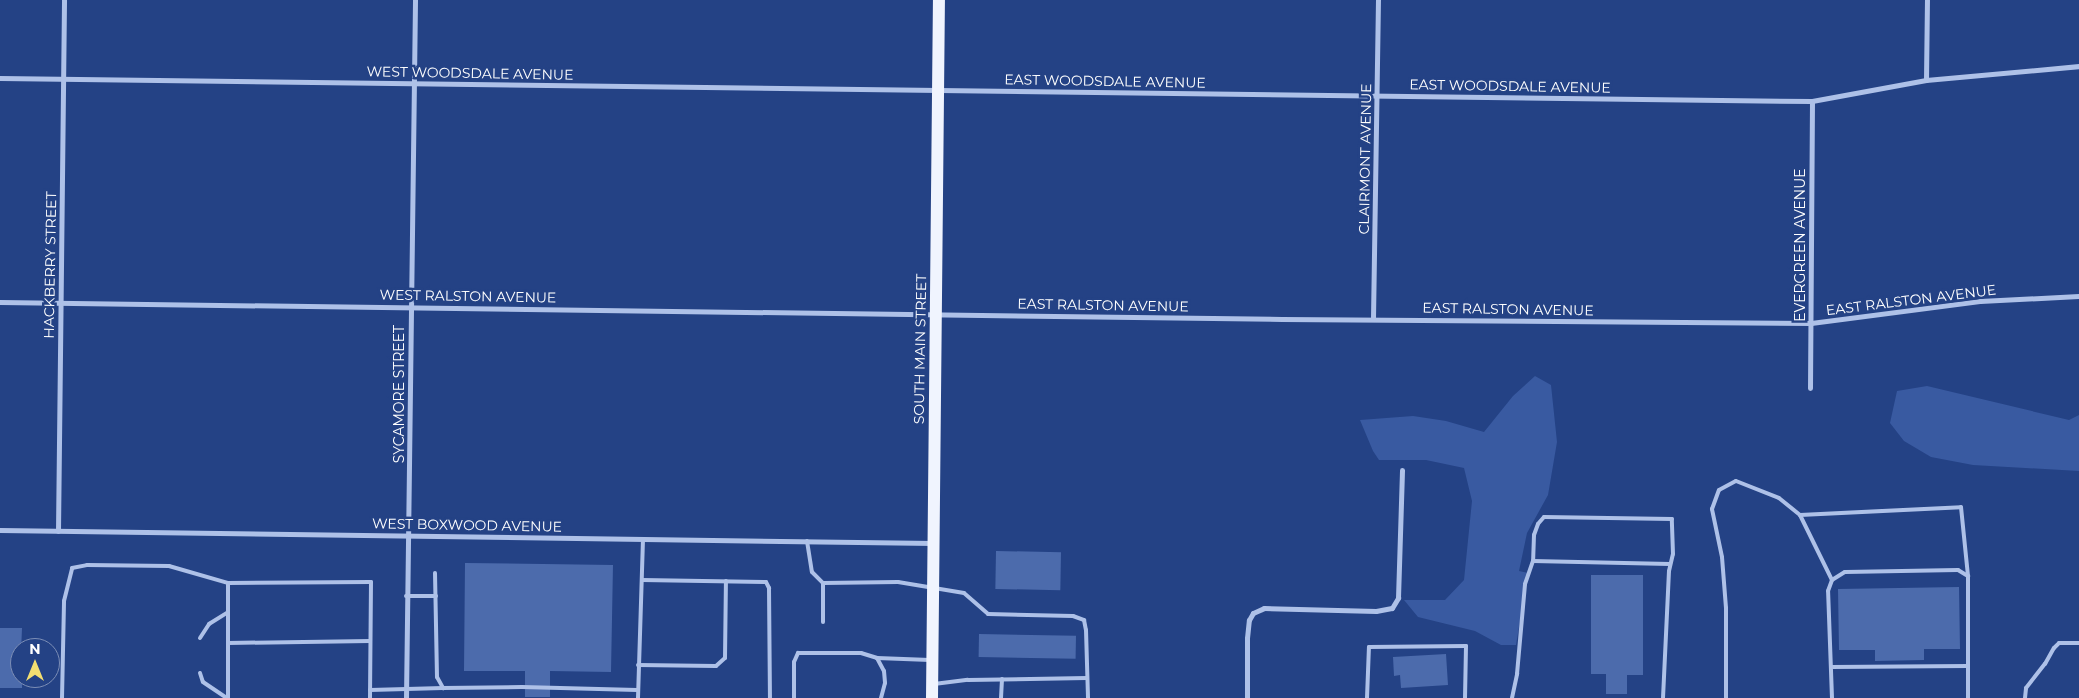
<!DOCTYPE html>
<style>
body{margin:0}
#map{position:relative;width:2079px;height:698px;overflow:hidden;background:#244285;font-family:Montserrat,sans-serif}
div>[style]{position:absolute}
[style*='--x']{left:calc(var(--x)*1px);top:calc(var(--y)*1px);width:calc(var(--w)*1px);rotate:calc(var(--a)*1deg)}
.green>*{inset:0;background:#395aa1}
.building>*{inset:0;background:#4c6bac;transform-origin:0 0}
.service>*{height:4px;margin:-2px;padding:0 2px;transform-origin:2px;border-radius:2px;background:#aec1e8}
.minor>*{height:5px;margin:-2.5px;padding:0 2.5px;transform-origin:2.5px;border-radius:2.5px;background:#aec1e8}
.primary>*{height:12px;margin:-6px;padding:0 6px;transform-origin:6px;border-radius:6px;background:#f0f4fe}
span{translate:-50% -50%;white-space:nowrap;text-align:center;line-height:1.15;-webkit-text-stroke:5px #244285;paint-order:stroke}
.street-label{font-size:14px;color:#fff}
.north{position:absolute;left:10px;top:638px;width:50px;height:50px;box-sizing:border-box;background:#244285;border:1px solid #7c8eb6;border-radius:50%;rotate:0deg;font-size:14px;font-weight:700;line-height:20px;text-align:center;color:#fff}
.north::after{content:'';display:block;margin:auto;width:18px;height:22px;background:#f2de71;clip-path:polygon(50% 0,100% 100%,50% 72%,0 100%)}
</style>
<div id="map">
<div class="green">
<div style="clip-path:polygon(1535px 376px,1551px 385px,1557px 442px,1548px 495px,1527px 533px,1519px 571px,1528px 573px,1516px 645px,1501px 645px,1475px 631px,1418px 617px,1404px 600px,1445px 600px,1464px 580px,1472px 501px,1464px 468px,1426px 460px,1379px 460px,1373px 451px,1360px 420px,1413px 416px,1446px 421px,1484px 432px,1513px 396px)"></div>
<div style="clip-path:polygon(1927px 386px,2069px 420px,2079px 415px,2079px 471px,1973px 465px,1931px 457px,1904px 441px,1890px 423px,1897px 391px)"></div>
</div>
<div class="building">
<div style="left:996px;top:551px;width:65px;height:38px;rotate:1deg"></div>
<div style="clip-path:polygon(465px 563px,613px 565px,611px 672px,550px 671px,550px 697px,525px 697px,525px 671px,464px 671px)"></div>
<div style="clip-path:polygon(1591px 575px,1643px 575px,1643px 675px,1627px 675px,1627px 694px,1606px 694px,1606px 674px,1591px 674px)"></div>
<div style="clip-path:polygon(1959px 587px,1960px 649px,1924px 649px,1924px 660px,1875px 661px,1875px 650px,1839px 650px,1838px 589px)"></div>
<div style="clip-path:polygon(0 628px,22px 628px,20px 678px,22px 678px,22px 688px,0 688px)"></div>
<div style="left:979px;top:634px;width:97px;height:23px;rotate:1deg"></div>
<div style="clip-path:polygon(1446px 654px,1448px 685px,1401px 688px,1400px 675px,1394px 676px,1393px 657px)"></div>
</div>
<div class="service">
<div style="--x:1800;--y:515;--w:161;--a:-2.8"></div>
<div style="--x:1961;--y:507;--w:69;--a:84.2"></div>
<div style="--x:807;--y:541;--w:31;--a:81"></div>
<div style="--x:812;--y:572;--w:16;--a:45"></div>
<div style="--x:823;--y:583;--w:39;--a:90"></div>
<div style="--x:435;--y:573;--w:104;--a:88.9"></div>
<div style="--x:437;--y:677;--w:13;--a:61"></div>
<div style="--x:443;--y:688;--w:79;--a:-0.7"></div>
<div style="--x:522;--y:687;--w:115;--a:1.5"></div>
<div style="--x:642;--y:580;--w:124;--a:0.9"></div>
<div style="--x:766;--y:582;--w:7;--a:63"></div>
<div style="--x:769;--y:588;--w:110;--a:89.5"></div>
<div style="--x:823;--y:583;--w:75;--a:-0.8"></div>
<div style="--x:898;--y:582;--w:67;--a:9.5"></div>
<div style="--x:964;--y:593;--w:32;--a:41"></div>
<div style="--x:988;--y:614;--w:85;--a:1.3"></div>
<div style="--x:1073;--y:616;--w:12;--a:20"></div>
<div style="--x:1084;--y:620;--w:10;--a:79"></div>
<div style="--x:1086;--y:630;--w:68;--a:88.3"></div>
<div style="--x:406;--y:596;--w:30;--a:0"></div>
<div style="--x:200;--y:638;--w:17;--a:-57"></div>
<div style="--x:209;--y:624;--w:22;--a:-32"></div>
<div style="--x:228;--y:643;--w:142;--a:-0.8"></div>
<div style="--x:877;--y:658;--w:53;--a:2.2"></div>
<div style="--x:638;--y:665;--w:78;--a:0.7"></div>
<div style="--x:716;--y:666;--w:12;--a:-42"></div>
<div style="--x:725;--y:658;--w:77;--a:-89.3"></div>
<div style="--x:1831;--y:667;--w:137;--a:-0.4"></div>
<div style="--x:200;--y:673;--w:9;--a:72"></div>
<div style="--x:203;--y:682;--w:29;--a:34"></div>
<div style="--x:934;--y:684;--w:34;--a:-7"></div>
<div style="--x:968;--y:680;--w:119;--a:-1"></div>
<div style="--x:370;--y:690;--w:73;--a:-1.6"></div>
<div style="--x:62;--y:698;--w:97;--a:-88.8"></div>
<div style="--x:64;--y:601;--w:34;--a:-76"></div>
<div style="--x:72;--y:568;--w:15;--a:-11"></div>
<div style="--x:87;--y:565;--w:82;--a:0.7"></div>
<div style="--x:169;--y:566;--w:61;--a:16.1"></div>
<div style="--x:228;--y:698;--w:115;--a:-90"></div>
<div style="--x:228;--y:583;--w:143;--a:-0.4"></div>
<div style="--x:371;--y:582;--w:116;--a:90.5"></div>
<div style="--x:638;--y:698;--w:158;--a:-88.2"></div>
<div style="--x:794;--y:698;--w:36;--a:-90"></div>
<div style="--x:794;--y:662;--w:10;--a:-66"></div>
<div style="--x:798;--y:653;--w:63;--a:0"></div>
<div style="--x:861;--y:653;--w:17;--a:17"></div>
<div style="--x:877;--y:658;--w:15;--a:62"></div>
<div style="--x:884;--y:671;--w:12;--a:85"></div>
<div style="--x:885;--y:683;--w:16;--a:105"></div>
<div style="--x:1001;--y:698;--w:19;--a:-87"></div>
<div style="--x:1367;--y:698;--w:51;--a:-87.8"></div>
<div style="--x:1369;--y:647;--w:97;--a:-0.6"></div>
<div style="--x:1466;--y:646;--w:52;--a:91.1"></div>
<div style="--x:1512;--y:698;--w:25;--a:-78"></div>
<div style="--x:1517;--y:674;--w:90;--a:-84.9"></div>
<div style="--x:1525;--y:584;--w:24;--a:-71"></div>
<div style="--x:1663;--y:698;--w:127;--a:-87.3"></div>
<div style="--x:1669;--y:571;--w:17;--a:-77"></div>
<div style="--x:1673;--y:554;--w:35;--a:-92"></div>
<div style="--x:1672;--y:519;--w:128;--a:-179.1"></div>
<div style="--x:1544;--y:517;--w:9;--a:131"></div>
<div style="--x:1538;--y:524;--w:12;--a:110"></div>
<div style="--x:1534;--y:535;--w:26;--a:92"></div>
<div style="--x:1533;--y:561;--w:137;--a:1.3"></div>
<div style="--x:1726;--y:698;--w:90;--a:-90"></div>
<div style="--x:1726;--y:608;--w:51;--a:-94.5"></div>
<div style="--x:1722;--y:557;--w:49;--a:-101.8"></div>
<div style="--x:1712;--y:509;--w:20;--a:-70"></div>
<div style="--x:1719;--y:490;--w:19;--a:-28"></div>
<div style="--x:1736;--y:481;--w:46;--a:21.6"></div>
<div style="--x:1779;--y:498;--w:27;--a:39"></div>
<div style="--x:1800;--y:515;--w:72;--a:63.8"></div>
<div style="--x:1832;--y:698;--w:107;--a:-92.1"></div>
<div style="--x:1828;--y:591;--w:12;--a:-70"></div>
<div style="--x:1832;--y:580;--w:15;--a:-32"></div>
<div style="--x:1845;--y:572;--w:113;--a:-1"></div>
<div style="--x:1958;--y:570;--w:12;--a:31"></div>
<div style="--x:1968;--y:576;--w:122;--a:90"></div>
<div style="--x:2025;--y:698;--w:10;--a:-84"></div>
<div style="--x:2026;--y:688;--w:31;--a:-52"></div>
<div style="--x:2045;--y:664;--w:18;--a:-61"></div>
<div style="--x:2054;--y:648;--w:7;--a:-45"></div>
<div style="--x:2059;--y:643;--w:20;--a:0"></div>
</div>
<div class="minor">
<div style="--x:0;--y:78;--w:1812;--a:0.73"></div>
<div style="--x:1812;--y:101;--w:116;--a:-10.4"></div>
<div style="--x:1926;--y:80;--w:154;--a:-5.2"></div>
<div style="--x:1926;--y:80;--w:80;--a:-89.3"></div>
<div style="--x:0;--y:302;--w:1282;--a:0.76"></div>
<div style="--x:1282;--y:319;--w:529;--a:0.43"></div>
<div style="--x:1811;--y:323;--w:170;--a:-7.4"></div>
<div style="--x:1980;--y:301;--w:99;--a:-2.9"></div>
<div style="--x:1373;--y:318;--w:318;--a:-89.1"></div>
<div style="--x:1810;--y:388;--w:287;--a:-89.6"></div>
<div style="--x:0;--y:530;--w:934;--a:0.8"></div>
<div style="--x:58;--y:531;--w:531;--a:-89.35"></div>
<div style="--x:406;--y:698;--w:698;--a:-89.26"></div>
<div style="--x:1247;--y:698;--w:60;--a:-90"></div>
<div style="--x:1247;--y:638;--w:18;--a:-84"></div>
<div style="--x:1249;--y:620;--w:8;--a:-60"></div>
<div style="--x:1253;--y:613;--w:12;--a:-24"></div>
<div style="--x:1264;--y:608;--w:112;--a:1.5"></div>
<div style="--x:1376;--y:611;--w:16;--a:-11"></div>
<div style="--x:1392;--y:608;--w:12;--a:-59"></div>
<div style="--x:1398;--y:598;--w:128;--a:-88.2"></div>
</div>
<div class="primary">
<div style="--x:932;--y:698;--w:698;--a:-89.43"></div>
</div>
<div class="street-label">
<span style="left:470px;top:73px;rotate:1deg">WEST WOODSDALE AVENUE</span>
<span style="left:1105px;top:81px;rotate:1deg">EAST WOODSDALE AVENUE</span>
<span style="left:1510px;top:86px;rotate:1deg">EAST WOODSDALE AVENUE</span>
<span style="left:1365px;top:159px;rotate:-89deg">CLAIRMONT AVENUE</span>
<span style="left:1800px;top:245px;rotate:-90deg">EVERGREEN AVENUE</span>
<span style="left:50px;top:265px;rotate:-89deg">HACKBERRY STREET</span>
<span style="left:468px;top:296px;rotate:1deg">WEST RALSTON AVENUE</span>
<span style="left:1911px;top:300px;rotate:-7deg">EAST RALSTON AVENUE</span>
<span style="left:1103px;top:305px;rotate:1deg">EAST RALSTON AVENUE</span>
<span style="left:1508px;top:309px;rotate:1deg">EAST RALSTON AVENUE</span>
<span style="left:920px;top:349px;rotate:-89deg">SOUTH MAIN STREET</span>
<span style="left:399px;top:394px;rotate:-90deg">SYCAMORE STREET</span>
<span style="left:467px;top:525px;rotate:1deg">WEST BOXWOOD AVENUE</span>
</div>
<div class="north">N</div>
</div>
